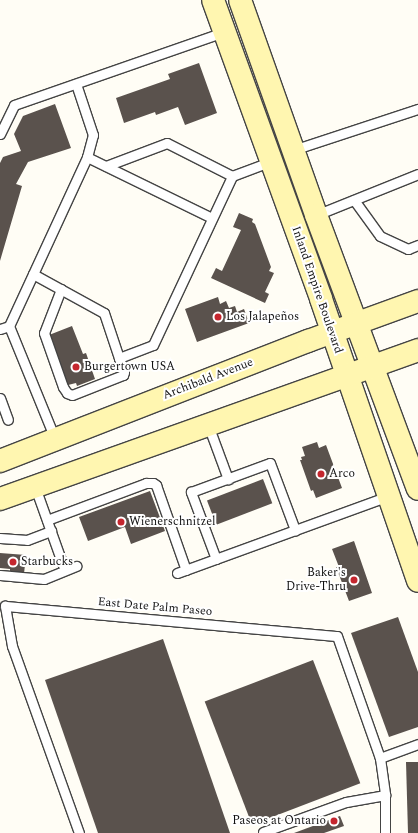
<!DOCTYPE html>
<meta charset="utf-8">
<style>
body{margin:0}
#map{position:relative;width:418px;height:833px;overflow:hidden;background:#fffdf5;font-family:Spectral,serif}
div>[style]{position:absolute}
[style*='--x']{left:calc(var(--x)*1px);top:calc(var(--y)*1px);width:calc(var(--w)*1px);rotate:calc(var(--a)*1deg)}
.building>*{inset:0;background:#5a524d;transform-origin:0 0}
.roads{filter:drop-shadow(1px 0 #444) drop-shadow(-1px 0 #444) drop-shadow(0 1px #444) drop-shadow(0 -1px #444)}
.lane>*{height:9px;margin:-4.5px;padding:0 4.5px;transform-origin:4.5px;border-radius:4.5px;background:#fff}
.secondary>*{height:22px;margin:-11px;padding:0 11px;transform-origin:11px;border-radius:11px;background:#fff6b0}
.dots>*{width:11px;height:11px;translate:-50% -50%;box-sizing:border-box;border:2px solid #fff;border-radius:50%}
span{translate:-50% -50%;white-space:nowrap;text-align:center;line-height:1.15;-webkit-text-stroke:4px #fff;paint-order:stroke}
.street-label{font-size:12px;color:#111}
.poi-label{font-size:12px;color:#111}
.left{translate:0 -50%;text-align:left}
.right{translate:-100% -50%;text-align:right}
</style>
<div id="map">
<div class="building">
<div style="clip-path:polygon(199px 63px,217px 113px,185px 125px,178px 107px,156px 115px,155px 112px,124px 123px,116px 98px,170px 79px,168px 74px)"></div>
<div style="clip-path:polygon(55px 104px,71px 148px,28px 162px,16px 184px,22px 186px,0 261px,0 163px,3px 157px,21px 151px,14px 134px,23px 116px)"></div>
<div style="clip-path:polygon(239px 213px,253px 219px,252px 222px,255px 224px,271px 267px,269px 271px,274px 273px,265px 292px,269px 294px,265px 303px,211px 278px,216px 268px,222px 271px,241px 230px,233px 227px)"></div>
<div style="clip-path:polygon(218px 297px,220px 304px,226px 301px,229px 308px,235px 306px,237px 312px,244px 309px,249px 323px,197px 342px,185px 309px)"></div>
<div style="clip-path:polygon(72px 326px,83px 354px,86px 353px,95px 379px,77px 386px,76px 383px,68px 385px,49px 335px)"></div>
<div style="clip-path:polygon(317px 442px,319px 448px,326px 445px,342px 488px,316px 498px,313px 490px,311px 491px,300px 460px,302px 460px,301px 457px,305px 456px,302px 447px)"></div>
<div style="left:263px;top:479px;width:26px;height:60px;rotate:69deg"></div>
<div style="clip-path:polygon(150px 491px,165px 531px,131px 544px,125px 527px,88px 541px,79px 517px)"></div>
<div style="clip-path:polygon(354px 541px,372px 593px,349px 601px,336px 567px,339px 567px,332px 549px)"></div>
<div style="clip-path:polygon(0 553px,26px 555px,24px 574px,10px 573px,10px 569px,0 568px)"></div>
<div style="clip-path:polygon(398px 617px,418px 672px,418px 727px,389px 737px,351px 633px)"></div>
<div style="clip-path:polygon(163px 639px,230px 833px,98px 833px,45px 680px)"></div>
<div style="left:313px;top:660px;width:132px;height:116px;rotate:69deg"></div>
<div style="clip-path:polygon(406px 762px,418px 762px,418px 833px,408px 833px)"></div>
<div style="clip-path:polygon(340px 816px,344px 826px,324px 833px,294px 833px)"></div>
</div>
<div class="roads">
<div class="lane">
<div style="--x:0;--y:134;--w:32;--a:-64"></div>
<div style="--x:14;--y:105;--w:222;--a:-19.2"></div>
<div style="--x:293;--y:150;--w:132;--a:-18.2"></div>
<div style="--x:87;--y:157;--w:139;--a:26"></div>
<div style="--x:106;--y:166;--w:65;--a:-20.7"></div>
<div style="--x:167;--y:143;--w:73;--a:26.9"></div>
<div style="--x:354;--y:200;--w:44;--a:54.2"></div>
<div style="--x:380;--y:236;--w:31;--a:25"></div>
<div style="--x:408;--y:249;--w:11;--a:-22"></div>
<div style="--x:316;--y:215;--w:110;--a:-21.9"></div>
<div style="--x:33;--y:274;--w:81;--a:28.8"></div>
<div style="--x:104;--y:313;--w:47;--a:71.6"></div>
<div style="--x:119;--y:358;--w:36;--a:-21"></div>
<div style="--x:153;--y:345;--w:187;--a:-64.9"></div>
<div style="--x:232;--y:176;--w:43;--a:-20.6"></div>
<div style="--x:61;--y:289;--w:47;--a:111.1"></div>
<div style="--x:44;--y:333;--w:57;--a:70.6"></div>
<div style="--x:63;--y:387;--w:7;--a:56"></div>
<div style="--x:67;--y:393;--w:5;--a:22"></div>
<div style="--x:72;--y:395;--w:55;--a:-21.4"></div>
<div style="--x:123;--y:375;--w:3;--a:-72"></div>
<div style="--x:124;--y:372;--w:15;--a:-110"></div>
<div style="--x:9;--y:326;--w:122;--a:67.8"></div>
<div style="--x:0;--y:329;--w:9;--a:-18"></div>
<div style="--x:9;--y:326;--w:186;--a:-65.2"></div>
<div style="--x:87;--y:157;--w:23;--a:-75"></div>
<div style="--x:93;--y:135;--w:54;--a:-108.4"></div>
<div style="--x:0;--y:398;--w:23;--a:70"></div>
<div style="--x:208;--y:425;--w:58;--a:69.7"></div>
<div style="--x:35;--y:487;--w:83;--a:70.3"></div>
<div style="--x:47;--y:520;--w:106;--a:-20.5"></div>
<div style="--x:146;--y:483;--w:7;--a:0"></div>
<div style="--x:153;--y:483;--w:4;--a:34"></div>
<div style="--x:156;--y:485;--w:90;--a:70.6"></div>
<div style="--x:0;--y:538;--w:27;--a:4"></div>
<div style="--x:27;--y:540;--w:26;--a:-21"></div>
<div style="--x:216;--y:559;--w:72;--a:-110.5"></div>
<div style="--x:191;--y:492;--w:84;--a:-20.2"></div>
<div style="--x:270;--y:463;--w:72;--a:69.5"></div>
<div style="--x:177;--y:573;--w:225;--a:-20"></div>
<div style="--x:0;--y:575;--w:44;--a:5.2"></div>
<div style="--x:44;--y:579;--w:35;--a:-22"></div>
<div style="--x:380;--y:758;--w:40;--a:-20.2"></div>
<div style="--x:263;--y:832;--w:88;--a:-19.9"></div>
<div style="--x:346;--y:802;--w:40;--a:-10"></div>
<div style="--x:79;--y:833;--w:199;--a:-109.7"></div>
<div style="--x:12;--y:646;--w:41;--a:-99.9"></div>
<div style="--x:5;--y:606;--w:333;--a:5.2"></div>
<div style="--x:337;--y:636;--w:129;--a:70.6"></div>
<div style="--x:380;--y:758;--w:37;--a:82"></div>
<div style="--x:385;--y:795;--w:38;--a:90"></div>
</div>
<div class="secondary">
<div style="--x:213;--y:0;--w:318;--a:70.1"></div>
<div style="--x:321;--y:299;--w:298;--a:71"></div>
<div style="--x:240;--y:0;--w:228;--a:70.5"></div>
<div style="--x:316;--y:215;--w:292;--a:69.6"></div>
<div style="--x:0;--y:461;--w:331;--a:-21.3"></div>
<div style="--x:308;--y:341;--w:117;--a:-20"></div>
<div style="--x:0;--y:499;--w:444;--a:-19.6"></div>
</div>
</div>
<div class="dots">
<div style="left:218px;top:317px;background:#c4262e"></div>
<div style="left:76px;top:367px;background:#c4262e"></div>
<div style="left:321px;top:474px;background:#c4262e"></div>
<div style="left:121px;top:522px;background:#c4262e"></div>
<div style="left:13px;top:562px;background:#c4262e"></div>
<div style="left:354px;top:580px;background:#c4262e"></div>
<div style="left:334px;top:821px;background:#c4262e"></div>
</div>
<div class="street-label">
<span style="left:317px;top:290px;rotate:71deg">Inland Empire Boulevard</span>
<span style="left:208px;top:379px;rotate:-21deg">Archibald Avenue</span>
<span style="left:155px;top:607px;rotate:5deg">East Date Palm Paseo</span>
</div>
<div class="poi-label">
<span class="left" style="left:226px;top:317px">Los Jalapeños</span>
<span class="left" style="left:84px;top:367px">Burgertown USA</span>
<span class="left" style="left:329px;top:474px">Arco</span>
<span class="left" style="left:129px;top:522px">Wienerschnitzel</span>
<span class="left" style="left:21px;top:562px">Starbucks</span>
<span class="right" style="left:346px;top:580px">Baker's<br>Drive-Thru</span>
<span class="right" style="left:326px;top:821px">Paseos at Ontario</span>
</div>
</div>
